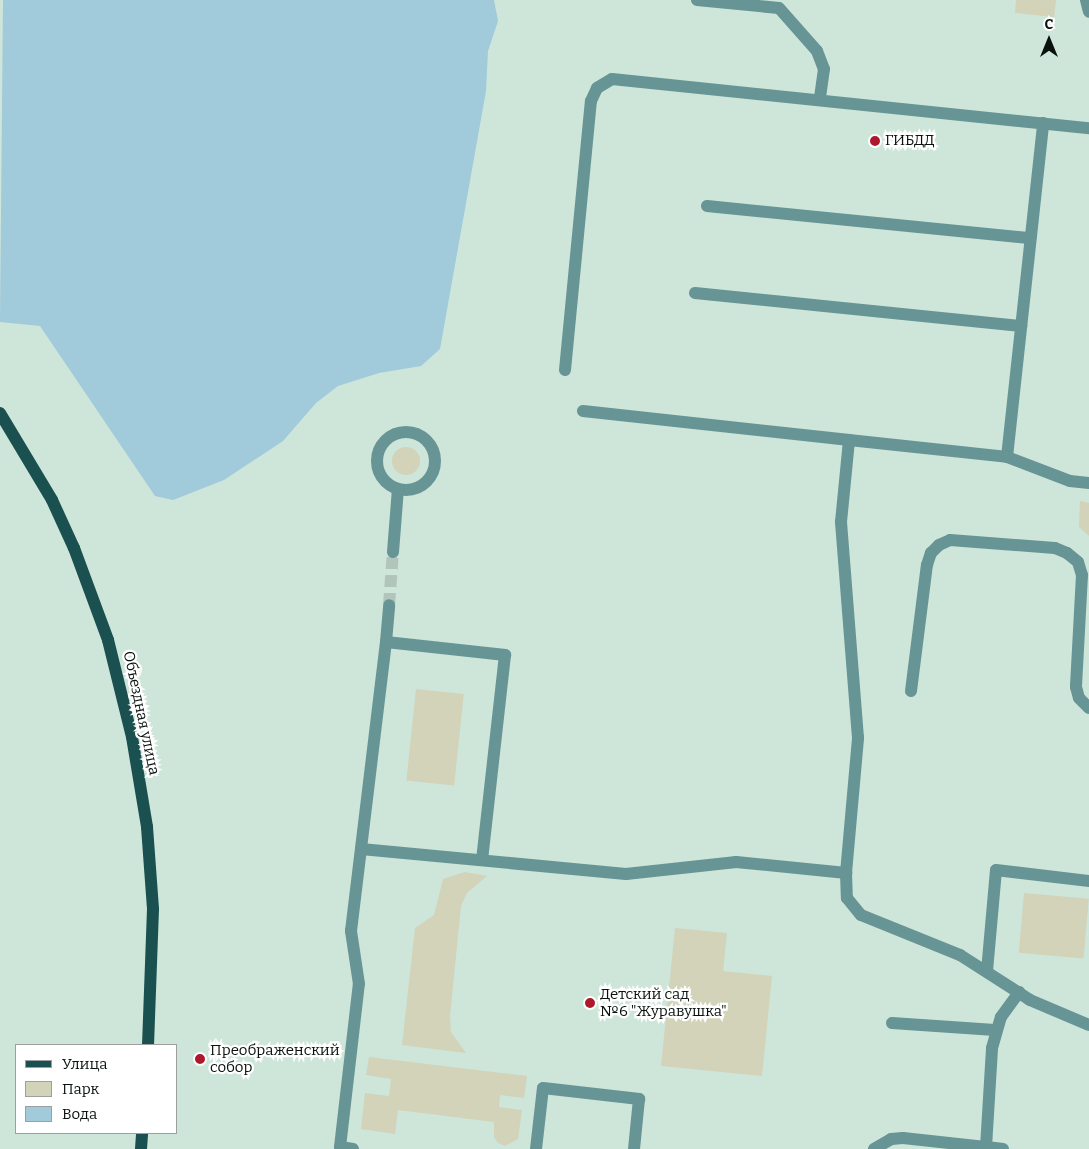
<!DOCTYPE html>
<meta charset="utf-8">
<style>
body{margin:0}
#map{position:relative;width:1089px;height:1149px;overflow:hidden;background:#cee5da;font-family:Bitter,serif}
div>[style]{position:absolute}
[style*='--x']{left:calc(var(--x)*1px);top:calc(var(--y)*1px);width:calc(var(--w)*1px);rotate:calc(var(--a)*1deg)}
.green>*{inset:0;background:#d2d3b9;transform-origin:0 0}
.round{border-radius:50%}
.water>*{inset:0;background:#a1cadb}
.minor-tunnel>*{height:12px;margin-top:-6px;transform-origin:0;background:repeating-linear-gradient(90deg,#b1c5bb 0 12px,transparent 0 18px)}
.minor>*{height:12px;margin:-6px;padding:0 6px;transform-origin:6px;border-radius:6px;background:#679494}
.minor>.ring{margin:-6px;padding:0;box-sizing:content-box;background:none;border:12px solid #679494;border-radius:50%}
.major>*{height:12px;margin:-6px;padding:0 6px;transform-origin:6px;border-radius:6px;background:#1a5050}
.dots>*{width:14px;height:14px;translate:-50% -50%;box-sizing:border-box;border:2px solid #fff;border-radius:50%}
span{translate:-50% -50%;white-space:nowrap;text-align:center;line-height:1.15;-webkit-text-stroke:4.5px #fff;paint-order:stroke}
.poi-label{font-size:15px;color:#0a120e}
.left{translate:0 -50%;text-align:left}
.street-label{font-size:15px;color:#0a120e}
.legend{position:absolute;left:15px;top:1044px;width:162px;height:90px;box-sizing:border-box;background:#fff;border:1px solid #9da09f;margin:0;padding:6px 9px;list-style:none;font-size:15px;color:#0a120e}
.legend li{display:flex;align-items:center;gap:10px;height:25px}
.legend b{width:25px;border:1px solid #9da09f}
.north{position:absolute;left:1024px;top:15px;width:50px;height:50px;-webkit-text-stroke:4px #fff;paint-order:stroke;rotate:0deg;font-size:14px;font-weight:700;line-height:20px;text-align:center;color:#0a120e}
.north::after{content:'';display:block;margin:auto;width:18px;height:22px;background:#0a120e;clip-path:polygon(50% 0,100% 100%,50% 72%,0 100%)}
</style>
<div id="map">
<div class="green">
<div style="clip-path:polygon(1016px 0,1056px 0,1054px 17px,1015px 13px)"></div>
<div class="round" style="left:392px;top:447px;width:28px;height:28px"></div>
<div style="clip-path:polygon(1080px 501px,1089px 503px,1089px 536px,1079px 527px)"></div>
<div style="left:416px;top:689px;width:48px;height:92px;rotate:6deg"></div>
<div style="clip-path:polygon(465px 872px,487px 876px,467px 893px,461px 906px,450px 1016px,451px 1032px,466px 1053px,402px 1045px,415px 928px,434px 915px,443px 879px)"></div>
<div style="left:1024px;top:893px;width:65px;height:60px;rotate:5deg"></div>
<div style="clip-path:polygon(675px 928px,727px 933px,723px 971px,772px 976px,762px 1076px,661px 1066px)"></div>
<div style="clip-path:polygon(369px 1057px,527px 1076px,524px 1098px,500px 1095px,499px 1107px,522px 1110px,518px 1139px,505px 1146px,498px 1143px,494px 1137px,494px 1122px,398px 1110px,395px 1134px,361px 1129px,365px 1093px,389px 1096px,391px 1079px,366px 1075px)"></div>
</div>
<div class="water">
<div style="clip-path:polygon(3px 0,494px 0,498px 21px,488px 51px,486px 91px,440px 349px,421px 366px,379px 373px,338px 386px,316px 403px,283px 441px,224px 480px,173px 500px,155px 496px,40px 326px,0 322px)"></div>
</div>
<div class="minor-tunnel">
<div style="--x:389;--y:605;--w:53;--a:-85.7"></div>
</div>
<div class="minor">
<div style="--x:697;--y:0;--w:82;--a:5.6"></div>
<div style="--x:779;--y:8;--w:57;--a:48.5"></div>
<div style="--x:817;--y:51;--w:19;--a:69"></div>
<div style="--x:824;--y:69;--w:30;--a:98"></div>
<div style="--x:1086;--y:0;--w:12;--a:76"></div>
<div style="--x:707;--y:206;--w:325;--a:5.7"></div>
<div style="--x:695;--y:293;--w:328;--a:5.8"></div>
<div style="--x:565;--y:370;--w:270;--a:-84.5"></div>
<div style="--x:591;--y:101;--w:14;--a:-65"></div>
<div style="--x:597;--y:88;--w:17;--a:-31"></div>
<div style="--x:612;--y:79;--w:480;--a:5.9"></div>
<div style="--x:583;--y:411;--w:268;--a:6.2"></div>
<div class="ring" style="left:377px;top:432px;width:46px;height:46px"></div>
<div style="--x:1007;--y:457;--w:336;--a:-83.8"></div>
<div style="--x:393;--y:552;--w:63;--a:-85.5"></div>
<div style="--x:386;--y:642;--w:37;--a:-85"></div>
<div style="--x:911;--y:691;--w:127;--a:-82.8"></div>
<div style="--x:927;--y:565;--w:13;--a:-72"></div>
<div style="--x:931;--y:553;--w:11;--a:-45"></div>
<div style="--x:939;--y:545;--w:12;--a:-24"></div>
<div style="--x:950;--y:540;--w:105;--a:4.4"></div>
<div style="--x:1055;--y:548;--w:13;--a:23"></div>
<div style="--x:1067;--y:553;--w:14;--a:39"></div>
<div style="--x:1078;--y:562;--w:14;--a:73"></div>
<div style="--x:1082;--y:575;--w:112;--a:93.1"></div>
<div style="--x:1076;--y:687;--w:11;--a:75"></div>
<div style="--x:1079;--y:698;--w:14;--a:45"></div>
<div style="--x:361;--y:849;--w:266;--a:5.4"></div>
<div style="--x:626;--y:874;--w:111;--a:-6.2"></div>
<div style="--x:736;--y:862;--w:111;--a:5.7"></div>
<div style="--x:846;--y:873;--w:25;--a:88"></div>
<div style="--x:847;--y:898;--w:22;--a:51"></div>
<div style="--x:861;--y:915;--w:107;--a:22"></div>
<div style="--x:960;--y:955;--w:83;--a:32.7"></div>
<div style="--x:1030;--y:1000;--w:64;--a:23"></div>
<div style="--x:846;--y:873;--w:136;--a:-84.9"></div>
<div style="--x:858;--y:738;--w:217;--a:-94.5"></div>
<div style="--x:841;--y:522;--w:82;--a:-84.4"></div>
<div style="--x:849;--y:440;--w:159;--a:6.1"></div>
<div style="--x:1007;--y:457;--w:67;--a:20.9"></div>
<div style="--x:1070;--y:481;--w:19;--a:6"></div>
<div style="--x:987;--y:971;--w:101;--a:-84.9"></div>
<div style="--x:996;--y:870;--w:94;--a:6.7"></div>
<div style="--x:892;--y:1023;--w:103;--a:3.9"></div>
<div style="--x:353;--y:1149;--w:13;--a:-171"></div>
<div style="--x:340;--y:1147;--w:164;--a:-83.4"></div>
<div style="--x:359;--y:984;--w:54;--a:-98.6"></div>
<div style="--x:351;--y:931;--w:291;--a:-83.1"></div>
<div style="--x:386;--y:642;--w:120;--a:6.2"></div>
<div style="--x:505;--y:655;--w:206;--a:96.4"></div>
<div style="--x:536;--y:1149;--w:61;--a:-83.5"></div>
<div style="--x:543;--y:1088;--w:97;--a:6.5"></div>
<div style="--x:639;--y:1099;--w:50;--a:95.7"></div>
<div style="--x:874;--y:1149;--w:20;--a:-30"></div>
<div style="--x:891;--y:1139;--w:12;--a:-5"></div>
<div style="--x:903;--y:1138;--w:83;--a:6.2"></div>
<div style="--x:1003;--y:1149;--w:17;--a:-173"></div>
<div style="--x:986;--y:1147;--w:99;--a:-86.5"></div>
<div style="--x:992;--y:1048;--w:32;--a:-74"></div>
<div style="--x:1001;--y:1017;--w:31;--a:-54"></div>
</div>
<div class="major">
<div style="--x:0;--y:413;--w:101;--a:59.1"></div>
<div style="--x:52;--y:500;--w:53;--a:65.4"></div>
<div style="--x:74;--y:548;--w:98;--a:69.7"></div>
<div style="--x:108;--y:640;--w:100;--a:76.1"></div>
<div style="--x:132;--y:737;--w:91;--a:80.5"></div>
<div style="--x:147;--y:827;--w:82;--a:85.8"></div>
<div style="--x:153;--y:909;--w:136;--a:92.1"></div>
<div style="--x:141;--y:1149;--w:16;--a:-86"></div>
</div>
<div class="dots">
<div style="left:875px;top:141px;background:#ad182d"></div>
<div style="left:590px;top:1003px;background:#ad182d"></div>
<div style="left:200px;top:1059px;background:#ad182d"></div>
</div>
<div class="poi-label">
<span class="left" style="left:885px;top:141px">ГИБДД</span>
<span class="left" style="left:600px;top:1003px">Детский сад<br>№6 "Журавушка"</span>
<span class="left" style="left:210px;top:1059px">Преображенский<br>собор</span>
</div>
<div class="street-label">
<span style="left:141px;top:713px;rotate:78deg">Объездная улица</span>
</div>
<ul class="legend">
<li><b style="height:6px;background:#1a5050"></b>Улица</li>
<li><b style="height:14px;background:#d2d3b9"></b>Парк</li>
<li><b style="height:14px;background:#a1cadb"></b>Вода</li>
</ul>
<div class="north">С</div>
</div>
